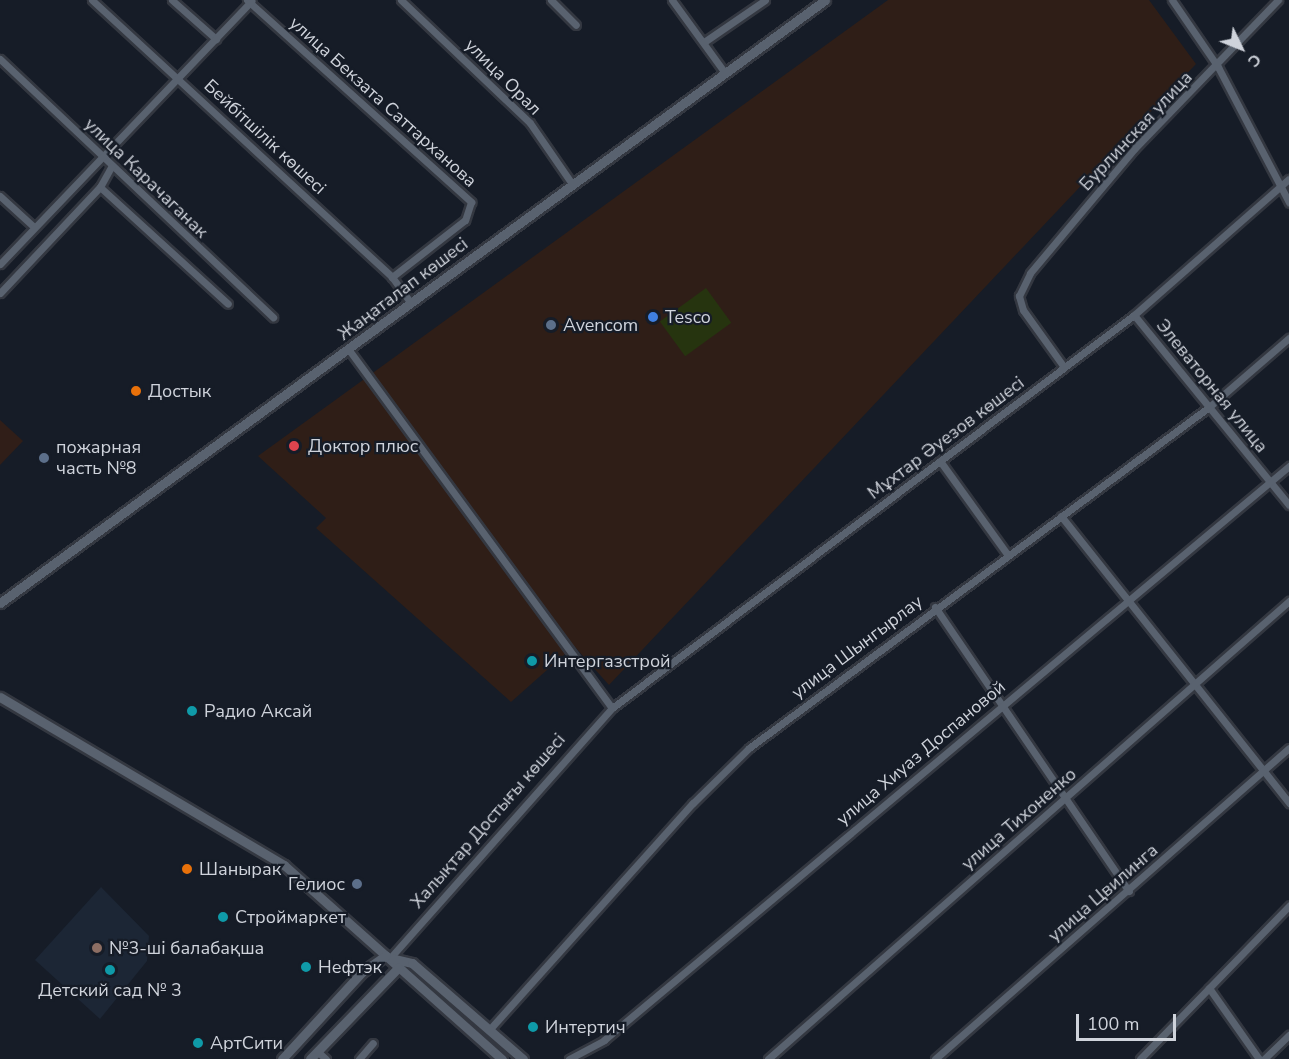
<!DOCTYPE html>
<meta charset="utf-8">
<style>
body{margin:0}
#map{position:relative;width:1289px;height:1059px;overflow:hidden;background:#161c27;font-family:"Nunito Sans",sans-serif}
div>[style]{position:absolute}
[style*='--x']{left:calc(var(--x)*1px);top:calc(var(--y)*1px);width:calc(var(--w)*1px);rotate:calc(var(--a)*1deg)}
.built>*{inset:0;background:#1c2635}
.industrial>*{inset:0;background:#2f1e17}
.medical>*{inset:0;background:#301e18}
.green>*{inset:0;background:#26340f;transform-origin:0 0}
.roads{filter:drop-shadow(2px 0 #343841) drop-shadow(-2px 0 #343841) drop-shadow(0 2px #343841) drop-shadow(0 -2px #343841)}
.street>*{height:7px;margin:-3.5px;padding:0 3.5px;transform-origin:3.5px;border-radius:3.5px;background:#59626f}
.secondary>*{height:9px;margin:-4.5px;padding:0 4.5px;transform-origin:4.5px;border-radius:4.5px;background:#59626f}
.dots>*{width:16px;height:16px;translate:-50% -50%;box-sizing:border-box;border:3px solid #161c27;border-radius:50%}
span{translate:-50% -50%;white-space:nowrap;text-align:center;line-height:1.15;-webkit-text-stroke:4.5px #161c27;paint-order:stroke}
.street-label{font-size:18px;color:#cfd3db}
.poi-label{font-size:18px;color:#cfd3db}
.left{translate:0 -50%;text-align:left}
.right{translate:-100% -50%;text-align:right}
.north{position:absolute;left:1211px;top:18px;width:60px;height:60px;-webkit-text-stroke:4px #161c27;paint-order:stroke;rotate:133deg;font-size:16px;font-weight:700;line-height:24px;text-align:center;color:#cfd3db}
.north::after{content:'';display:block;margin:auto;width:21px;height:27px;background:#cfd3db;clip-path:polygon(50% 0,100% 100%,50% 72%,0 100%)}
.scale{position:absolute;left:1076px;top:1014px;width:100px;height:27px;box-sizing:border-box;border:3px solid #cfd3db;border-top:0;padding-left:8px;font-size:18px;line-height:21px;white-space:nowrap;color:#cfd3db;-webkit-text-stroke:4px #161c27;paint-order:stroke}
</style>
<div id="map">
<div class="built">
<div style="clip-path:polygon(101px 887px,149px 936px,147px 961px,100px 1019px,35px 960px)"></div>
</div>
<div class="industrial">
<div style="clip-path:polygon(888px 0,1149px 0,1196px 64px,609px 685px,574px 646px,511px 702px,316px 528px,326px 518px,258px 456px)"></div>
</div>
<div class="medical">
<div style="clip-path:polygon(0 420px,23px 441px,0 465px)"></div>
</div>
<div class="green">
<div style="left:706px;top:288px;width:43px;height:57px;rotate:54deg"></div>
</div>
<div class="roads">
<div class="street">
<div style="--x:92;--y:0;--w:408;--a:42.7"></div>
<div style="--x:392;--y:277;--w:32;--a:54"></div>
<div style="--x:172;--y:0;--w:59;--a:41.6"></div>
<div style="--x:247;--y:0;--w:302;--a:42"></div>
<div style="--x:471;--y:202;--w:19;--a:108"></div>
<div style="--x:465;--y:220;--w:93;--a:142"></div>
<div style="--x:401;--y:0;--w:178;--a:43.6"></div>
<div style="--x:530;--y:123;--w:75;--a:55.3"></div>
<div style="--x:551;--y:0;--w:35;--a:45"></div>
<div style="--x:672;--y:0;--w:90;--a:54"></div>
<div style="--x:1172;--y:0;--w:81;--a:55.5"></div>
<div style="--x:1218;--y:67;--w:153;--a:62.3"></div>
<div style="--x:704;--y:42;--w:74;--a:-34.5"></div>
<div style="--x:0;--y:59;--w:376;--a:43.4"></div>
<div style="--x:100;--y:187;--w:173;--a:42.4"></div>
<div style="--x:0;--y:196;--w:46;--a:42.4"></div>
<div style="--x:0;--y:264;--w:364;--a:-46.3"></div>
<div style="--x:0;--y:293;--w:146;--a:-46.7"></div>
<div style="--x:100;--y:187;--w:23;--a:-61"></div>
<div style="--x:1134;--y:315;--w:245;--a:50.8"></div>
<div style="--x:349;--y:350;--w:444;--a:53.7"></div>
<div style="--x:1064;--y:367;--w:70;--a:-125.7"></div>
<div style="--x:1023;--y:310;--w:15;--a:-106"></div>
<div style="--x:1019;--y:296;--w:25;--a:-64"></div>
<div style="--x:1030;--y:273;--w:163;--a:-50"></div>
<div style="--x:1135;--y:148;--w:206;--a:-46"></div>
<div style="--x:940;--y:461;--w:115;--a:54.2"></div>
<div style="--x:1061;--y:516;--w:367;--a:51.5"></div>
<div style="--x:935;--y:607;--w:344;--a:55.7"></div>
<div style="--x:390;--y:958;--w:334;--a:-48.4"></div>
<div style="--x:612;--y:708;--w:653;--a:-36.98"></div>
<div style="--x:1134;--y:315;--w:206;--a:-41.3"></div>
<div style="--x:1209;--y:988;--w:87;--a:54.8"></div>
<div style="--x:489;--y:1030;--w:305;--a:-48.1"></div>
<div style="--x:693;--y:803;--w:78;--a:-44.5"></div>
<div style="--x:749;--y:748;--w:573;--a:-36.55"></div>
<div style="--x:1209;--y:407;--w:106;--a:-40.8"></div>
<div style="--x:317;--y:1051;--w:12;--a:42"></div>
<div style="--x:359;--y:1059;--w:21;--a:-49"></div>
<div style="--x:569;--y:1059;--w:40;--a:-28"></div>
<div style="--x:604;--y:1040;--w:894;--a:-39.96"></div>
<div style="--x:768;--y:1059;--w:694;--a:-41.32"></div>
<div style="--x:935;--y:1059;--w:471;--a:-41.3"></div>
<div style="--x:1140;--y:1059;--w:214;--a:-45.8"></div>
<div style="--x:1264;--y:1059;--w:35;--a:-44"></div>
</div>
<div class="secondary">
<div style="--x:0;--y:603;--w:1022;--a:-36.16"></div>
<div style="--x:0;--y:697;--w:330;--a:30.6"></div>
<div style="--x:284;--y:865;--w:292;--a:41.7"></div>
<div style="--x:390;--y:958;--w:23;--a:13"></div>
<div style="--x:412;--y:963;--w:147;--a:40.9"></div>
<div style="--x:282;--y:1059;--w:118;--a:-47.4"></div>
<div style="--x:362;--y:972;--w:29;--a:-35"></div>
<div style="--x:310;--y:1059;--w:127;--a:-46"></div>
</div>
</div>
<div class="dots">
<div style="left:653px;top:317px;background:#3f7fe0"></div>
<div style="left:551px;top:325px;background:#5c6f8a"></div>
<div style="left:136px;top:391px;background:#e8710a"></div>
<div style="left:294px;top:446px;background:#e0444e"></div>
<div style="left:44px;top:458px;background:#5c6f8a"></div>
<div style="left:532px;top:661px;background:#0f9aa8"></div>
<div style="left:192px;top:711px;background:#0f9aa8"></div>
<div style="left:187px;top:869px;background:#e8710a"></div>
<div style="left:357px;top:884px;background:#5c6f8a"></div>
<div style="left:223px;top:917px;background:#0f9aa8"></div>
<div style="left:97px;top:948px;background:#8d6e63"></div>
<div style="left:306px;top:967px;background:#0f9aa8"></div>
<div style="left:110px;top:970px;background:#0f9aa8"></div>
<div style="left:533px;top:1027px;background:#0f9aa8"></div>
<div style="left:198px;top:1043px;background:#0f9aa8"></div>
</div>
<div class="street-label">
<span style="left:503px;top:77px;rotate:45deg">улица Орал</span>
<span style="left:383px;top:102px;rotate:42deg">улица Бекзата Саттарханова</span>
<span style="left:1136px;top:131px;rotate:-47deg">Бурлинская улица</span>
<span style="left:265px;top:137px;rotate:43deg">Бейбітшілік көшесі</span>
<span style="left:146px;top:178px;rotate:44deg">улица Карачаганак</span>
<span style="left:403px;top:289px;rotate:-37deg">Жаңаталап көшесі</span>
<span style="left:1212px;top:386px;rotate:51deg">Элеваторная улица</span>
<span style="left:946px;top:438px;rotate:-37deg">Мұхтар Әуезов көшесі</span>
<span style="left:857px;top:647px;rotate:-37deg">улица Шынгырлау</span>
<span style="left:921px;top:753px;rotate:-40deg">улица Хиуаз Доспановой</span>
<span style="left:1019px;top:819px;rotate:-41deg">улица Тихоненко</span>
<span style="left:488px;top:821px;rotate:-49deg">Халықтар Достығы көшесі</span>
<span style="left:1103px;top:893px;rotate:-41deg">улица Цвилинга</span>
</div>
<div class="poi-label">
<span class="left" style="left:665px;top:317px">Tesco</span>
<span class="left" style="left:563px;top:325px">Avencom</span>
<span class="left" style="left:148px;top:391px">Достык</span>
<span class="left" style="left:308px;top:446px">Доктор плюс</span>
<span class="left" style="left:56px;top:458px">пожарная<br>часть №8</span>
<span class="left" style="left:544px;top:661px">Интергазстрой</span>
<span class="left" style="left:204px;top:711px">Радио Аксай</span>
<span class="left" style="left:199px;top:869px">Шанырак</span>
<span class="right" style="left:345px;top:884px">Гелиос</span>
<span class="left" style="left:235px;top:917px">Строймаркет</span>
<span class="left" style="left:109px;top:948px">№3-ші балабақша</span>
<span class="left" style="left:318px;top:967px">Нефтэк</span>
<span style="left:110px;top:990px">Детский сад № 3</span>
<span class="left" style="left:545px;top:1027px">Интертич</span>
<span class="left" style="left:210px;top:1043px">АртСити</span>
</div>
<div class="north">С</div>
<div class="scale">100 m</div>
</div>
